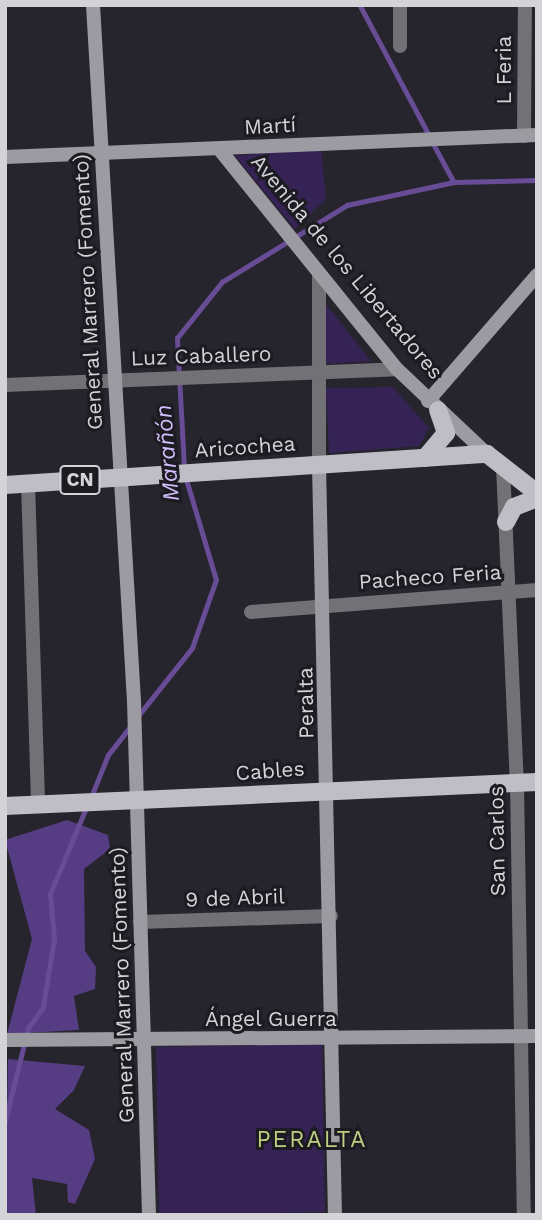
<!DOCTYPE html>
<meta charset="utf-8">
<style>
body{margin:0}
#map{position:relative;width:542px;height:1220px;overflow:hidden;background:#26242c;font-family:"Work Sans",sans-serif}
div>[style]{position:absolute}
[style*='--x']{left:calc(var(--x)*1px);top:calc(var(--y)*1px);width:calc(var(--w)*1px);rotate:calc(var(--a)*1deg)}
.green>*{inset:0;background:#362355;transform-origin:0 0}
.forest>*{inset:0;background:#563c82}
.stream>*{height:4.5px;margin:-2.25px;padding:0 2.25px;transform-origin:2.25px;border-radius:2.25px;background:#684d96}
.street>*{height:14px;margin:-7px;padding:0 7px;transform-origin:7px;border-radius:7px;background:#727175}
.secondary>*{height:14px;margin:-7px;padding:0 7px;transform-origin:7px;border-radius:7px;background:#9d9ba2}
.primary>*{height:18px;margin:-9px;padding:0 9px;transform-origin:9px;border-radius:9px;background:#bfbdc5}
span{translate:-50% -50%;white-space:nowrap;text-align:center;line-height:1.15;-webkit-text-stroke:6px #1d1b22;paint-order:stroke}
.shield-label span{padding:2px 5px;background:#1d1b22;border:2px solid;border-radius:5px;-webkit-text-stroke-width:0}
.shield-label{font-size:19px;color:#d4d3d8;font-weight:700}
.street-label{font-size:21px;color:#d4d3d8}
.water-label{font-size:23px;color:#d1befb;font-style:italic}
.neighbourhood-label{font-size:23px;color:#bece83;letter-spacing:2px}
.frame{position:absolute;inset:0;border:7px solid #d4d3d8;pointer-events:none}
</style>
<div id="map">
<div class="green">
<div style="clip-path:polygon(321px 147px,326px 199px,295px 229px,235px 156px)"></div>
<div style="clip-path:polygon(325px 303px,371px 361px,324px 364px)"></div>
<div style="clip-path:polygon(393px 387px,429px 428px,419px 446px,329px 453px,326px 388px)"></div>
<div style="left:322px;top:1044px;width:168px;height:166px;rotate:89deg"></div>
</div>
<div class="forest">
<div style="clip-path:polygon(67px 820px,108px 835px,110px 849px,84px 869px,85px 951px,96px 967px,95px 989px,74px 996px,79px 1030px,7px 1034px,32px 939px,5px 840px)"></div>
<div style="clip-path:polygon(8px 1059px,85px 1066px,74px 1090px,55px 1109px,89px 1130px,95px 1159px,75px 1204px,68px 1202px,67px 1184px,32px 1178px,36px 1215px,5px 1215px)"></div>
</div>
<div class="stream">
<div style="--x:360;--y:5;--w:147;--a:62"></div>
<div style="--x:433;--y:143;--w:44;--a:61.7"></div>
<div style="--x:184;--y:468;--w:130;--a:-93.1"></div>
<div style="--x:177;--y:338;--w:72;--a:-51.2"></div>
<div style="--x:222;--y:282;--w:147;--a:-31.6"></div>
<div style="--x:347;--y:205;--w:109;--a:-12.1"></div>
<div style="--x:454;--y:182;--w:83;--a:-1.4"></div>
<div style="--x:138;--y:716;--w:87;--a:-51.5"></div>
<div style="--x:192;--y:648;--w:72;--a:-70.6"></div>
<div style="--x:216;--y:580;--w:109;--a:-106.6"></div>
<div style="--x:91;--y:797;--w:45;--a:-68"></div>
<div style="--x:108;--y:755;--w:37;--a:-52"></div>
<div style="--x:5;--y:1121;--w:96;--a:-76.1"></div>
<div style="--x:28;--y:1028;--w:26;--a:-54"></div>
<div style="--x:43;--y:1007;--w:69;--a:-80.8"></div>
<div style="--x:54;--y:939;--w:45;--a:-95.1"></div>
<div style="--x:50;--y:894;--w:93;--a:-67.3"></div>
</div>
<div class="street">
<div style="--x:400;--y:5;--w:41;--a:90"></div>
<div style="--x:524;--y:136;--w:131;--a:-89.6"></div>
<div style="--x:319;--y:275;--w:190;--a:90"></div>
<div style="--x:5;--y:385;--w:392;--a:-2.3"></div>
<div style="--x:503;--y:466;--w:316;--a:87.5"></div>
<div style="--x:517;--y:782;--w:433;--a:89.1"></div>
<div style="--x:28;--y:483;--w:322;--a:88.2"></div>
<div style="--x:251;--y:612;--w:287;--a:-4.4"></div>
<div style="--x:140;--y:922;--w:191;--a:-1.8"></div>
</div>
<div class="secondary">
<div style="--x:93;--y:5;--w:697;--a:86.63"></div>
<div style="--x:134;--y:701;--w:514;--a:88.33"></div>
<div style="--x:220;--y:150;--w:282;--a:51.1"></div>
<div style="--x:397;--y:369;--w:124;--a:43.4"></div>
<div style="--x:5;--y:157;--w:532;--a:-2.37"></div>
<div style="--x:428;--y:401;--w:167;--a:-49.1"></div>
<div style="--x:319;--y:465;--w:750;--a:88.78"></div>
<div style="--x:5;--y:1040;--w:532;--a:-0.43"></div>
</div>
<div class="primary">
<div style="--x:425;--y:458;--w:33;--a:-50"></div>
<div style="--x:446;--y:433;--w:24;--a:-109"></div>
<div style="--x:5;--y:485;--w:483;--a:-3.7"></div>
<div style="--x:487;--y:454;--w:63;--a:38"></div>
<div style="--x:506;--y:522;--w:17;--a:-62"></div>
<div style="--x:514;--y:507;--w:25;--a:-21"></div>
<div style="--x:5;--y:806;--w:533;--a:-2.58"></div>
</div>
<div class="shield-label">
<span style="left:80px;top:480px">CN</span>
</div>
<div class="street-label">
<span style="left:504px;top:70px;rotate:-90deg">L Feria</span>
<span style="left:270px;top:126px;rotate:-3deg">Martí</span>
<span style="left:347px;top:267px;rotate:50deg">Avenida de los Libertadores</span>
<span style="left:88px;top:292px;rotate:-93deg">General Marrero (Fomento)</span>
<span style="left:201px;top:356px;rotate:-2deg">Luz Caballero</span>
<span style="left:245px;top:447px;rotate:-4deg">Aricochea</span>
<span style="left:430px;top:577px;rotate:-4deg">Pacheco Feria</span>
<span style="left:306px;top:703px;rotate:-91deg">Peralta</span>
<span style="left:270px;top:771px;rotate:-4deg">Cables</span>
<span style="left:497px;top:841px;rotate:-91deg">San Carlos</span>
<span style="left:235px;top:898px;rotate:-2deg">9 de Abril</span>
<span style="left:122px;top:985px;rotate:-92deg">General Marrero (Fomento)</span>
<span style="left:271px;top:1019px">Ángel Guerra</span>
</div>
<div class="water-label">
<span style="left:168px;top:453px;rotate:-95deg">Marañón</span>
</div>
<div class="neighbourhood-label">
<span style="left:312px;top:1140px">PERALTA</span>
</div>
<div class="frame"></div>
</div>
